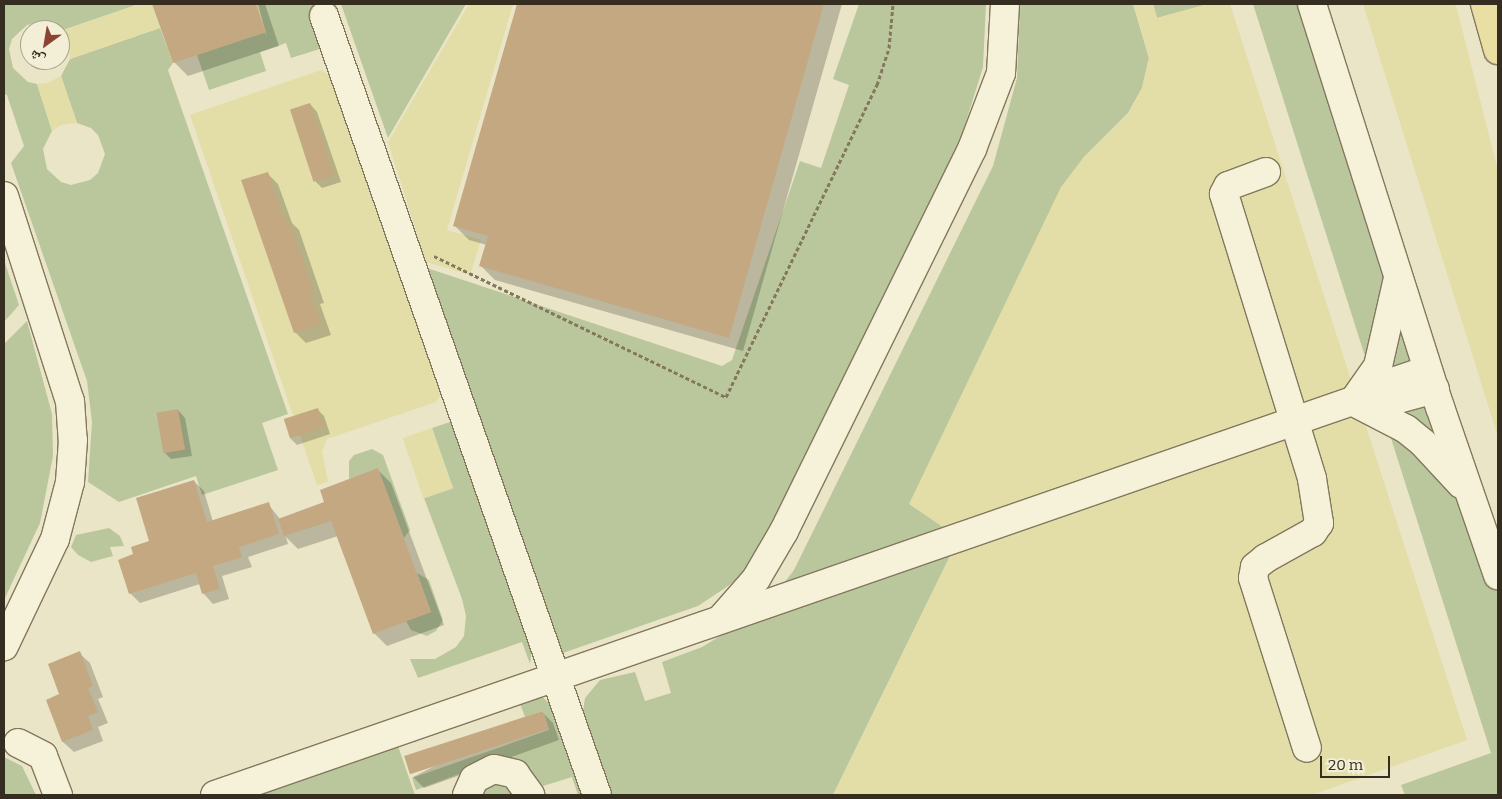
<!DOCTYPE html>
<meta charset="utf-8">
<style>
body{margin:0}
#map{position:relative;width:1502px;height:799px;overflow:hidden;background:#eae5c7;font-family:Bitter,"Noto Naskh Arabic",serif}
div>[style]{position:absolute}
[style*='--x']{left:calc(var(--x)*1px);top:calc(var(--y)*1px);width:calc(var(--w)*1px);rotate:calc(var(--a)*1deg)}
.green>*{inset:0;background:#bac79c}
.sand>*{inset:0;background:#e3dda7;transform-origin:0 0}
.shadow>*{inset:0;background:#0003}
.building>*{inset:0;background:#c4a881;transform-origin:0 0}
.path>*{height:3px;margin-top:-1.5px;transform-origin:0;background:repeating-linear-gradient(90deg,#83785e 0 4px,transparent 0 6.5px)}
.roads{filter:drop-shadow(1px 0 #83785e) drop-shadow(-1px 0 #83785e) drop-shadow(0 1px #83785e) drop-shadow(0 -1px #83785e)}
.minor>*{height:28px;margin:-14px;padding:0 14px;transform-origin:14px;border-radius:14px;background:#f5f2d9}
.major>*{height:28px;margin:-14px;padding:0 14px;transform-origin:14px;border-radius:14px;background:#e9dfa3}
span{translate:-50% -50%;white-space:nowrap;text-align:center;line-height:1.15;-webkit-text-stroke:5px #f2efd6;paint-order:stroke}
.frame{position:absolute;inset:0;border:5px solid #352e20;pointer-events:none}
.north{position:absolute;left:20px;top:20px;width:50px;height:50px;box-sizing:border-box;background:#f2efd6;border:1px solid #a6a28d;border-radius:50%;rotate:212deg;font-size:14px;font-weight:700;line-height:20px;text-align:center;color:#352e20}
.north::after{content:'';display:block;margin:auto;width:18px;height:22px;background:#8c4334;clip-path:polygon(50% 0,100% 100%,50% 72%,0 100%)}
.scale{position:absolute;left:1320px;top:756px;width:70px;height:22px;box-sizing:border-box;border:2px solid #352e20;border-top:0;padding-left:6px;font-size:15px;line-height:18px;white-space:nowrap;color:#352e20;-webkit-text-stroke:4px #f2efd6;paint-order:stroke}
</style>
<div id="map">
<div class="green">
<div style="clip-path:polygon(4px 4px,139px 4px,60px 31px,47px 23px,37px 23px,27px 25px,12px 39px,9px 49px,13px 68px,28px 82px,37px 84px,52px 131px,43px 149px,47px 169px,61px 182px,71px 185px,90px 180px,98px 173px,105px 154px,98px 135px,91px 128px,77px 123px,61px 76px,70px 59px,160px 28px,173px 63px,168px 70px,288px 414px,262px 423px,278px 470px,202px 495px,196px 476px,119px 502px,88px 482px,92px 422px,87px 381px,11px 163px,24px 146px,7px 95px,4px 94px)"></div>
<div style="clip-path:polygon(256px 4px,327px 4px,310px 10px,323px 48px,291px 58px,286px 43px,260px 52px,266px 71px,209px 90px,197px 55px,266px 32px)"></div>
<div style="clip-path:polygon(341px 4px,466px 4px,388px 138px)"></div>
<div style="clip-path:polygon(859px 4px,986px 4px,983px 67px,960px 141px,754px 564px,731px 584px,698px 606px,560px 654px,424px 267px,722px 366px,732px 360px,800px 161px,821px 168px,849px 85px,833px 79px)"></div>
<div style="clip-path:polygon(1020px 4px,1133px 4px,1149px 58px,1142px 88px,1128px 113px,1083px 158px,941px 524px,953px 534px,953px 550px,833px 795px,613px 795px,583px 711px,585px 698px,600px 680px,635px 672px,645px 701px,671px 693px,662px 662px,702px 647px,762px 611px,794px 570px,993px 166px,1017px 78px)"></div>
<div style="clip-path:polygon(1153px 4px,1208px 4px,1157px 18px)"></div>
<div style="clip-path:polygon(1253px 4px,1307px 4px,1498px 592px,1498px 795px,1405px 795px,1401px 785px,1491px 753px)"></div>
<div style="clip-path:polygon(4px 260px,19px 305px,4px 322px)"></div>
<div style="clip-path:polygon(27px 321px,52px 414px,53px 456px,40px 523px,4px 600px,4px 344px)"></div>
<div style="clip-path:polygon(453px 421px,533px 640px,530px 664px,522px 642px,418px 678px,410px 659px,435px 659px,456px 647px,464px 636px,466px 616px,462px 599px,424px 498px,453px 488px,432px 428px)"></div>
<div style="clip-path:polygon(372px 449px,383px 455px,410px 530px,404px 538px,378px 469px,349px 479px,349px 461px,354px 455px)"></div>
<div style="clip-path:polygon(109px 528px,120px 536px,124px 546px,110px 547px,113px 556px,91px 562px,78px 555px,71px 547px,76px 535px)"></div>
<div style="clip-path:polygon(417px 573px,429px 580px,443px 620px,436px 631px,427px 636px,411px 630px,406px 621px,431px 612px)"></div>
<div style="clip-path:polygon(541px 696px,563px 715px,590px 795px,578px 795px,572px 777px,543px 786px,521px 762px,507px 756px,416px 790px,412px 778px,549px 730px,543px 711px,525px 717px,520px 704px)"></div>
<div style="clip-path:polygon(398px 746px,415px 795px,257px 795px)"></div>
<div style="clip-path:polygon(4px 757px,22px 766px,36px 795px,4px 795px)"></div>
<div style="clip-path:polygon(497px 783px,504px 784px,519px 795px,479px 795px)"></div>
</div>
<div class="sand">
<div style="clip-path:polygon(139px 4px,152px 4px,160px 28px,70px 59px,69px 44px,61px 31px)"></div>
<div style="clip-path:polygon(469px 4px,513px 4px,447px 230px,481px 240px,470px 275px,426px 262px,388px 142px)"></div>
<div style="clip-path:polygon(1133px 4px,1153px 4px,1157px 18px,1208px 4px,1230px 4px,1467px 740px,1312px 795px,833px 795px,953px 550px,953px 534px,909px 504px,1061px 187px,1083px 158px,1128px 114px,1142px 88px,1149px 58px)"></div>
<div style="clip-path:polygon(1363px 4px,1455px 4px,1459px 17px,1498px 171px,1498px 437px)"></div>
<div style="clip-path:polygon(321px 70px,335px 79px,443px 391px,436px 402px,327px 439px,322px 452px,328px 482px,317px 485px,190px 115px)"></div>
<div style="clip-path:polygon(61px 76px,77px 123px,61px 125px,52px 131px,37px 84px,47px 83px)"></div>
<div style="left:432px;top:428px;width:64px;height:31px;rotate:71deg"></div>
</div>
<div class="shadow">
<div style="clip-path:polygon(153px 4px,255px 4px,267px 38px,258px 4px,265px 4px,279px 46px,188px 76px,174px 62px)"></div>
<div style="clip-path:polygon(518px 4px,842px 4px,743px 351px,495px 280px,481px 266px,487px 245px,469px 240px,455px 226px)"></div>
<div style="clip-path:polygon(310px 104px,317px 112px,341px 182px,322px 188px,315px 181px,291px 111px)"></div>
<div style="clip-path:polygon(267px 173px,278px 184px,292px 223px,299px 230px,324px 303px,320px 304px,331px 335px,306px 343px,295px 332px)"></div>
<div style="clip-path:polygon(317px 409px,324px 416px,330px 434px,297px 445px,290px 438px)"></div>
<div style="clip-path:polygon(178px 410px,185px 418px,192px 456px,171px 459px,164px 452px)"></div>
<div style="clip-path:polygon(378px 470px,391px 483px,444px 625px,387px 646px,374px 633px,338px 536px,298px 549px,286px 537px,288px 544px,248px 557px,252px 567px,222px 576px,229px 599px,213px 604px,204px 594px,200px 584px,140px 603px,130px 593px,135px 555px,151px 542px,194px 481px,204px 491px,213px 522px,268px 504px,280px 519px,326px 503px)"></div>
<div style="clip-path:polygon(79px 653px,90px 663px,103px 697px,98px 699px,108px 723px,98px 727px,103px 741px,74px 752px,63px 742px,47px 700px,61px 695px)"></div>
<div style="clip-path:polygon(542px 712px,553px 723px,559px 740px,424px 788px,413px 777px)"></div>
</div>
<div class="building">
<div style="clip-path:polygon(152px 4px,256px 4px,266px 32px,173px 63px)"></div>
<div style="clip-path:polygon(517px 4px,824px 4px,729px 338px,479px 266px,488px 236px,453px 226px)"></div>
<div style="left:310px;top:103px;width:76px;height:21px;rotate:72deg"></div>
<div style="clip-path:polygon(268px 172px,284px 220px,288px 218px,314px 292px,310px 294px,321px 324px,294px 333px,241px 180px)"></div>
<div style="left:318px;top:408px;width:20px;height:36px;rotate:72deg"></div>
<div style="left:178px;top:409px;width:41px;height:22px;rotate:80deg"></div>
<div style="clip-path:polygon(378px 468px,431px 612px,373px 634px,331px 521px,284px 536px,278px 519px,324px 502px,320px 490px)"></div>
<div style="clip-path:polygon(194px 480px,207px 522px,269px 502px,279px 534px,239px 547px,242px 557px,213px 566px,220px 589px,202px 594px,196px 573px,129px 594px,118px 560px,133px 554px,131px 547px,149px 541px,136px 498px)"></div>
<div style="clip-path:polygon(80px 651px,93px 686px,88px 688px,98px 712px,88px 716px,93px 730px,62px 742px,46px 700px,59px 694px,48px 664px)"></div>
<div style="left:543px;top:711px;width:19px;height:146px;rotate:72deg"></div>
</div>
<div class="path">
<div style="--x:434;--y:256;--w:324;--a:25.8"></div>
<div style="--x:726;--y:397;--w:347;--a:-64.2"></div>
<div style="--x:877;--y:85;--w:39;--a:-72"></div>
<div style="--x:889;--y:48;--w:44;--a:-84.8"></div>
</div>
<div class="roads">
<div class="minor">
<div style="--x:1312;--y:4;--w:423;--a:72.4"></div>
<div style="--x:1440;--y:407;--w:178;--a:71"></div>
<div style="--x:324;--y:16;--w:825;--a:70.69"></div>
<div style="--x:1266;--y:172;--w:40;--a:159.8"></div>
<div style="--x:1228;--y:186;--w:9;--a:117"></div>
<div style="--x:1224;--y:194;--w:298;--a:72.8"></div>
<div style="--x:1312;--y:479;--w:45;--a:81"></div>
<div style="--x:1319;--y:523;--w:11;--a:124"></div>
<div style="--x:1313;--y:532;--w:54;--a:151"></div>
<div style="--x:1266;--y:558;--w:14;--a:141"></div>
<div style="--x:1255;--y:567;--w:11;--a:100"></div>
<div style="--x:1253;--y:578;--w:178;--a:72.4"></div>
<div style="--x:4;--y:196;--w:215;--a:72.2"></div>
<div style="--x:70;--y:401;--w:39;--a:86"></div>
<div style="--x:73;--y:440;--w:42;--a:94.1"></div>
<div style="--x:70;--y:482;--w:59;--a:104.7"></div>
<div style="--x:55;--y:539;--w:119;--a:115.5"></div>
<div style="--x:1357;--y:396;--w:37;--a:-55"></div>
<div style="--x:1378;--y:366;--w:90;--a:-77.2"></div>
<div style="--x:1352;--y:401;--w:61;--a:27.4"></div>
<div style="--x:1406;--y:429;--w:22;--a:39"></div>
<div style="--x:1423;--y:443;--w:56;--a:47.2"></div>
<div style="--x:1366;--y:404;--w:10;--a:6"></div>
<div style="--x:1376;--y:405;--w:61;--a:-15.2"></div>
<div style="--x:721;--y:619;--w:53;--a:-48.8"></div>
<div style="--x:756;--y:579;--w:56;--a:-59.7"></div>
<div style="--x:784;--y:531;--w:426;--a:-63.8"></div>
<div style="--x:972;--y:149;--w:81;--a:-69.1"></div>
<div style="--x:1001;--y:73;--w:69;--a:-86.7"></div>
<div style="--x:18;--y:743;--w:28;--a:27"></div>
<div style="--x:43;--y:756;--w:42;--a:69"></div>
<div style="--x:215;--y:795;--w:1203;--a:-19.11"></div>
<div style="--x:1352;--y:401;--w:20;--a:-33"></div>
<div style="--x:1369;--y:390;--w:62;--a:-18.7"></div>
<div style="--x:467;--y:795;--w:17;--a:-66"></div>
<div style="--x:474;--y:779;--w:22;--a:-27"></div>
<div style="--x:494;--y:769;--w:22;--a:13"></div>
<div style="--x:515;--y:774;--w:26;--a:54"></div>
</div>
<div class="major">
<div style="--x:1485;--y:4;--w:48;--a:74.2"></div>
</div>
</div>
<div class="frame"></div>
<div class="north">ش</div>
<div class="scale">20 m</div>
</div>
